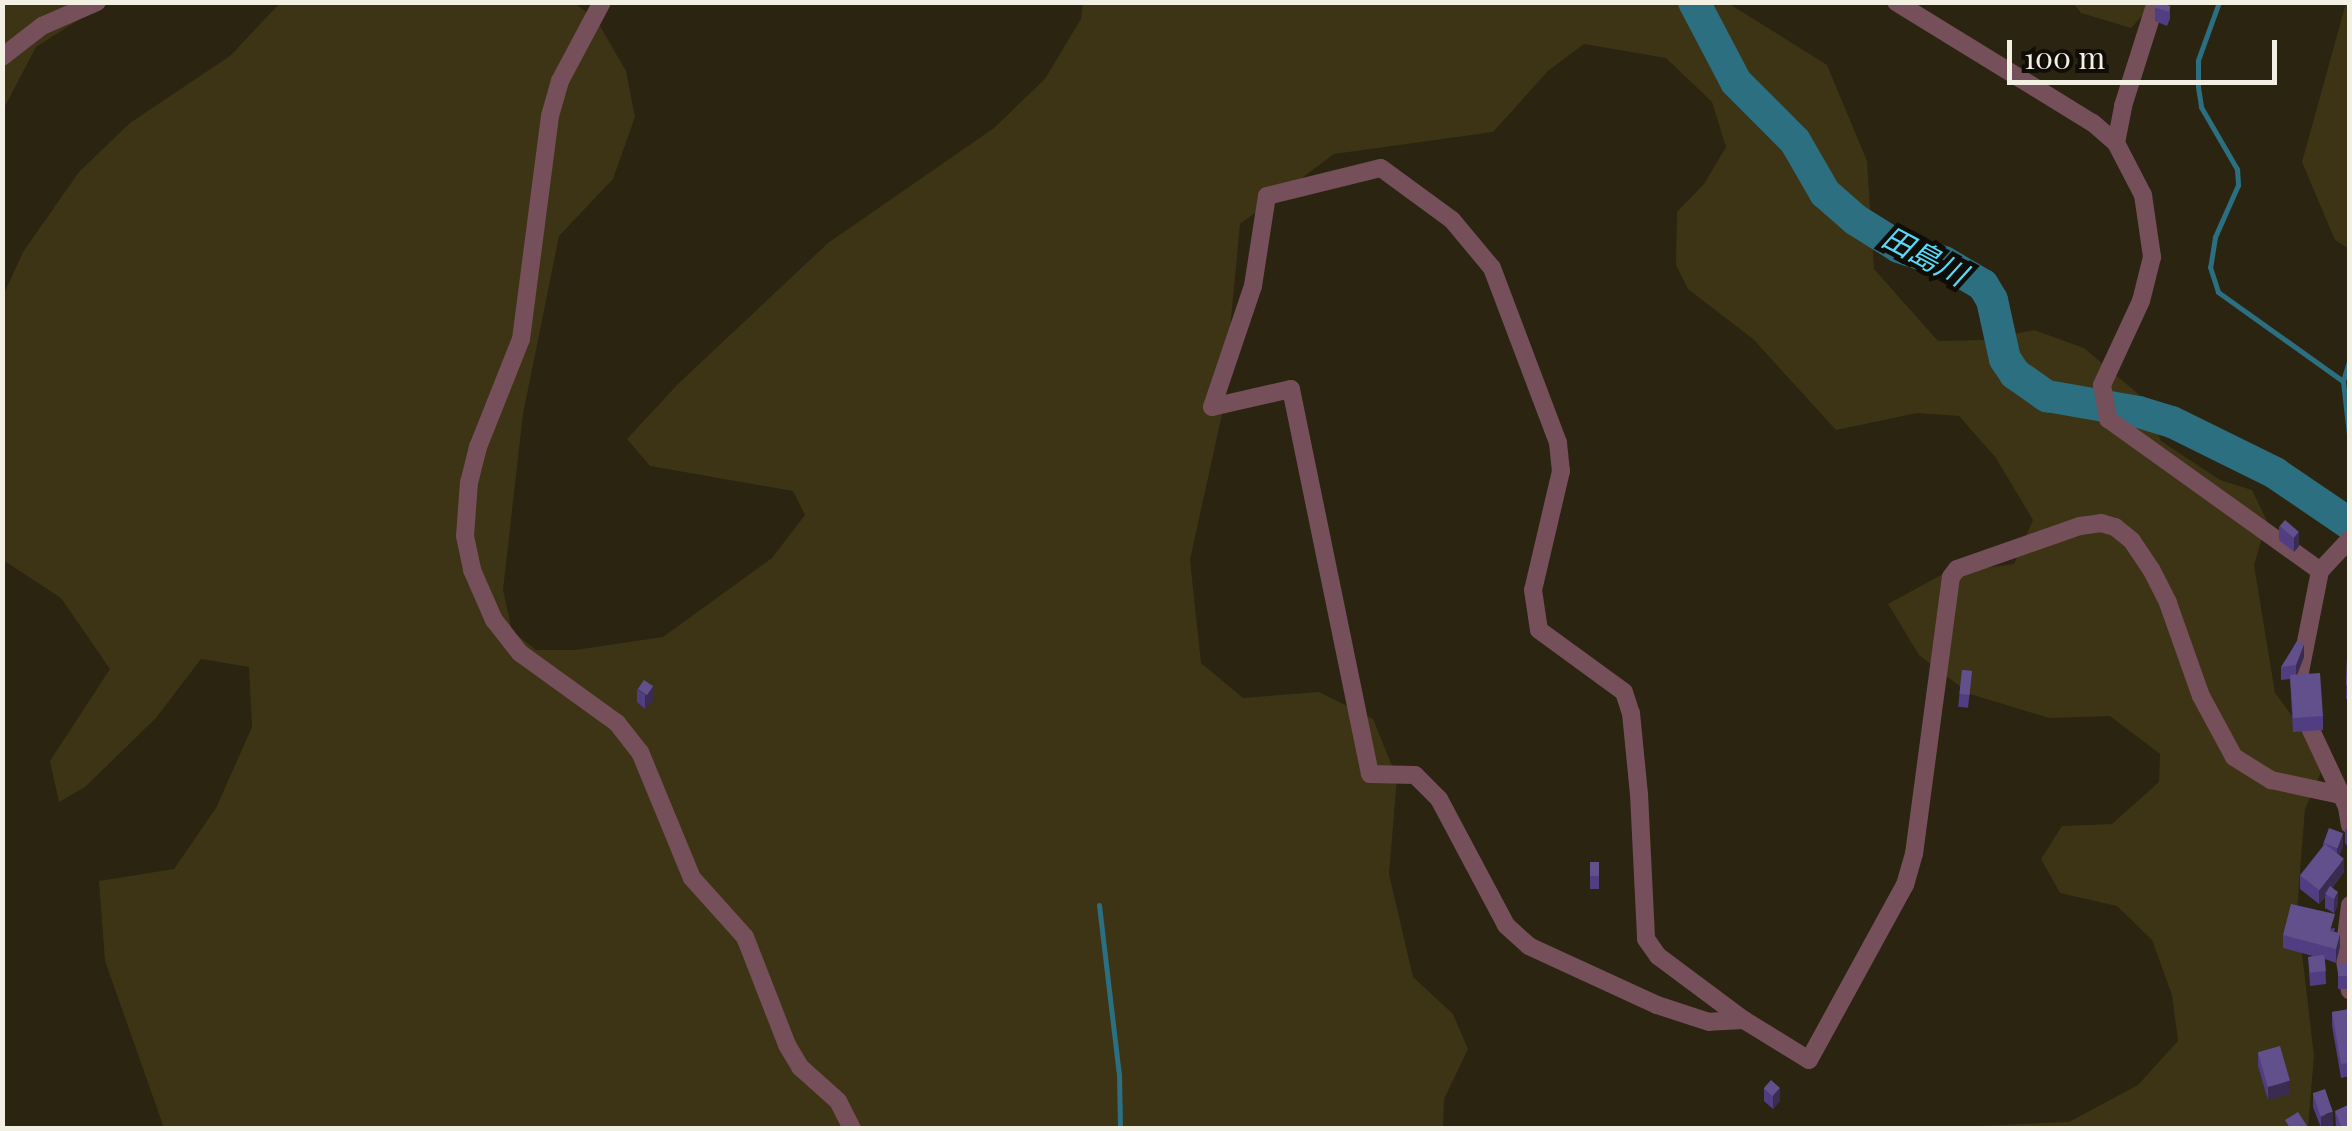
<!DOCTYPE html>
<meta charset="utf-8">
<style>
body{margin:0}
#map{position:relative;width:2352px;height:1131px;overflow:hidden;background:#2a2411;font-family:"Playfair Display","Noto Sans JP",serif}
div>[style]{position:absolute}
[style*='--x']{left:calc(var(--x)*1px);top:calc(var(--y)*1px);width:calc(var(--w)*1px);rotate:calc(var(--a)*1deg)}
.green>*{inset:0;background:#3d3415}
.stream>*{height:5px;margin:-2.5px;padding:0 2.5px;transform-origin:2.5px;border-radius:2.5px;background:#2b6f81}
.river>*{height:32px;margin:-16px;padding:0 16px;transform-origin:16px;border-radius:16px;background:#2b6f81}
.street>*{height:18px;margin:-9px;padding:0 9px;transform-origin:9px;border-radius:9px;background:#754f5a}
.wall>*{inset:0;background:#513d82;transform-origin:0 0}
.shaded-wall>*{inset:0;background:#3a2b51}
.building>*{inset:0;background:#62508d;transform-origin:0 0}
span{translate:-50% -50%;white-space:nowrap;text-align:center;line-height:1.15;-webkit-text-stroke:9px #100d06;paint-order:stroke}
.water-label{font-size:30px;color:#58d9fb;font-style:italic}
.frame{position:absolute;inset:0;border:5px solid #f2efe3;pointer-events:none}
.scale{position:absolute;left:2007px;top:40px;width:270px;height:45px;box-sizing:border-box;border:5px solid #f2efe3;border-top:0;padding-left:12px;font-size:30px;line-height:35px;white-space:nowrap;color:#f2efe3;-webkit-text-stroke:8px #100d06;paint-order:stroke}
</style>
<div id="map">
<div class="green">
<div style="clip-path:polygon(3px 3px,105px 3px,36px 47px,3px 110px)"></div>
<div style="clip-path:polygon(280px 3px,574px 3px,596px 19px,626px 71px,635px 117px,613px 179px,559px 236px,523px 414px,503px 590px,512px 631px,536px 650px,575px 650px,663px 637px,772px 558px,805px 515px,793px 491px,650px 466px,627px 439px,678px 384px,828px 243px,994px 128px,1045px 79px,1081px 19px,1083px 3px,1728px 3px,1827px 65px,1867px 161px,1874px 269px,1938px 341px,1983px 340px,2034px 330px,2084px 348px,2144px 399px,2161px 441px,2220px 480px,2252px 490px,2267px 521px,2254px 565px,2275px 693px,2326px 761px,2305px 809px,2297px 910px,2314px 1056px,2308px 1128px,1927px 1128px,2069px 1122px,2138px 1085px,2178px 1041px,2172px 995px,2152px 940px,2117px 906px,2060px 893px,2041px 859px,2062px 826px,2112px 824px,2159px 782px,2160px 754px,2110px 716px,2049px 718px,1970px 694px,1919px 655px,1888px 604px,1943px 574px,2014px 564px,2033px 520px,1996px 458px,1959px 416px,1917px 413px,1836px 430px,1753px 339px,1688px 289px,1676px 265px,1677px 212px,1704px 184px,1726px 147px,1712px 102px,1666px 58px,1584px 44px,1548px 71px,1493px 132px,1334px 154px,1240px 224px,1222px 414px,1190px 560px,1201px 663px,1243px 698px,1319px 692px,1373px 719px,1397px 778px,1389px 874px,1413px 977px,1453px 1014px,1468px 1049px,1444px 1099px,1443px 1128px,164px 1128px,105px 961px,99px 881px,174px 869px,216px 808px,252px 727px,249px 667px,201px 659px,156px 718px,85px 787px,59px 802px,50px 761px,110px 669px,61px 598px,3px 560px,3px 296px,23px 252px,79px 172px,130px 123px,230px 56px)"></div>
<div style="clip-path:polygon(2073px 3px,2154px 3px,2131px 28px,2081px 13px)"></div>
<div style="clip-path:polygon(2346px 3px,2350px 3px,2349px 249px,2335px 240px,2302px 162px)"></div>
</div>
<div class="stream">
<div style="--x:2219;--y:2;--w:62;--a:109.9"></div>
<div style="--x:2198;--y:60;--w:27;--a:90"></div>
<div style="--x:2198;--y:87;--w:20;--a:81"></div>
<div style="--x:2201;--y:107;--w:72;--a:59.9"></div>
<div style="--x:2237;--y:169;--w:16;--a:86"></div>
<div style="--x:2238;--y:185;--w:57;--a:113.9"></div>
<div style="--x:2215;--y:237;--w:30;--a:99"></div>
<div style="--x:2210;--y:267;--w:26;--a:72"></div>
<div style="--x:2218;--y:292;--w:153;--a:35.5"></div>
<div style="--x:2350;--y:358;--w:24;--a:107"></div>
<div style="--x:2343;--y:381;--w:62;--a:83.6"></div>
<div style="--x:1099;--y:905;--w:171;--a:83.3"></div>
<div style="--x:1119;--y:1075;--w:53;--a:88.9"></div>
</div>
<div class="river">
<div style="--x:1694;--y:2;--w:90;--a:62.3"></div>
<div style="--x:1736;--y:82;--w:83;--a:45"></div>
<div style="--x:1795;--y:141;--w:60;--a:60"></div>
<div style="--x:1825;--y:193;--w:41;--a:41.1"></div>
<div style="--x:1856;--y:220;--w:51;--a:32.1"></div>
<div style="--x:1899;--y:247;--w:47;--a:18.4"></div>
<div style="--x:1944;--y:262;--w:45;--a:30.5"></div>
<div style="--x:1983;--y:285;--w:17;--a:59"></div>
<div style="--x:1992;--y:300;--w:60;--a:77.6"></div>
<div style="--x:2005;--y:359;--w:18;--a:56"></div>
<div style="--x:2015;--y:374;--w:39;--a:35"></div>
<div style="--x:2047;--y:396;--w:93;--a:9.9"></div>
<div style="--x:2139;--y:412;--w:34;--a:17"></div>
<div style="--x:2172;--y:422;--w:115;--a:26.3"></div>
<div style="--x:2275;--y:473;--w:91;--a:34.2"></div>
</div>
<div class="street">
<div style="--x:602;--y:2;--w:89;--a:118"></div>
<div style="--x:560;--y:81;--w:36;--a:106"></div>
<div style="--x:550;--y:116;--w:225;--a:97.4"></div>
<div style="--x:521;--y:339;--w:116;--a:111.7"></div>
<div style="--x:478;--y:447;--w:36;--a:104"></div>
<div style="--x:469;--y:482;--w:54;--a:94.2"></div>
<div style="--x:465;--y:536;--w:35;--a:78"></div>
<div style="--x:472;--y:570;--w:55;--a:66.3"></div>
<div style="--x:494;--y:620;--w:42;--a:51.8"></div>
<div style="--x:520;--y:653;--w:120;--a:35.8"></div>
<div style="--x:617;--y:723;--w:37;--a:52"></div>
<div style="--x:640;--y:752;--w:136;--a:67.6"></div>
<div style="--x:692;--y:878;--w:79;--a:48.1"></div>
<div style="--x:745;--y:937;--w:116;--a:68.7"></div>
<div style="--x:787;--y:1045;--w:26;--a:59"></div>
<div style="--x:800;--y:1067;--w:51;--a:41.8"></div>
<div style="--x:838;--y:1101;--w:30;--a:63"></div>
<div style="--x:1896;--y:2;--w:231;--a:31.6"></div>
<div style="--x:2093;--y:123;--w:30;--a:41"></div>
<div style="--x:2116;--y:143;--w:59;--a:62.6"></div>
<div style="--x:2143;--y:195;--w:63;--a:81.7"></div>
<div style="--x:2152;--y:257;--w:45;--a:104"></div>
<div style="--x:2141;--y:301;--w:93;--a:114.9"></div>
<div style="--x:2102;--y:385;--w:35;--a:80"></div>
<div style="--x:2108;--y:419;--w:261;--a:35.6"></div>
<div style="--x:2;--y:57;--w:51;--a:-37.8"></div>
<div style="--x:42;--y:26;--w:60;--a:-23.6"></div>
<div style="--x:2116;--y:143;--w:38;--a:-79"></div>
<div style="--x:2123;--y:106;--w:109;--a:-72.4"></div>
<div style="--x:1381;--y:168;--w:88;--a:36.2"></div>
<div style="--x:1452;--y:220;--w:62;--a:50.2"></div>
<div style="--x:1492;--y:268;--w:187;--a:69.3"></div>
<div style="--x:1558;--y:443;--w:28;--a:84"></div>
<div style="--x:1561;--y:471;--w:122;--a:103.2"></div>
<div style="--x:1533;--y:590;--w:40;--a:81.5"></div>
<div style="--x:1539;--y:630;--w:105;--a:36.1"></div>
<div style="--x:1624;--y:692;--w:22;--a:72"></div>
<div style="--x:1631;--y:713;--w:81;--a:84.4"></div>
<div style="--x:1639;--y:794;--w:145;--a:87.2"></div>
<div style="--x:1646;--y:939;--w:21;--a:55"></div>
<div style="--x:1658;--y:956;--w:107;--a:36.7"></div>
<div style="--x:1744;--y:1020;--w:35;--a:177"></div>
<div style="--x:1709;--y:1022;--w:55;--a:-161.9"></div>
<div style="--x:1657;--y:1005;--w:141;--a:-155.3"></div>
<div style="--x:1529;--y:946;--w:31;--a:-138"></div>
<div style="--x:1506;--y:925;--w:143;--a:-118"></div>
<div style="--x:1439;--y:799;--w:34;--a:-135"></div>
<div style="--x:1415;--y:775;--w:45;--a:-178.7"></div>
<div style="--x:1370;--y:774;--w:393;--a:-101.6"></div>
<div style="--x:1291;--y:389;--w:81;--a:167.2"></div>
<div style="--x:1212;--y:407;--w:128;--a:-71.3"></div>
<div style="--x:1253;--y:286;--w:91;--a:-81.2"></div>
<div style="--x:1267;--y:196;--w:117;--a:-13.8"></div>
<div style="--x:2350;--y:539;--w:44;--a:133.2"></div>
<div style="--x:2320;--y:571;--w:103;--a:101.2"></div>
<div style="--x:2300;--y:672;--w:41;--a:85.8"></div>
<div style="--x:2303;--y:713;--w:104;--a:64.9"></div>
<div style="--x:2347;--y:807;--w:18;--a:81"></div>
<div style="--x:2350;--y:905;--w:49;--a:97"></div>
<div style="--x:2344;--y:954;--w:37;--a:81"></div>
<div style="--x:1744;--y:1020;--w:76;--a:31.6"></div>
<div style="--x:1809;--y:1060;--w:200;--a:-61.3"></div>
<div style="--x:1905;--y:885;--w:32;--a:-74"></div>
<div style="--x:1914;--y:854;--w:279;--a:-82.4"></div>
<div style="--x:1951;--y:577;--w:10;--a:-53"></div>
<div style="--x:1957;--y:569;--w:130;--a:-19.3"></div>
<div style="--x:2080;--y:526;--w:21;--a:-8"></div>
<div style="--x:2101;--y:523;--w:15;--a:16"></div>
<div style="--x:2115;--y:527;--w:22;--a:39"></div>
<div style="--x:2132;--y:541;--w:34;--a:56"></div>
<div style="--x:2151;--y:569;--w:38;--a:63"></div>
<div style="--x:2168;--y:603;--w:99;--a:70.5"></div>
<div style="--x:2201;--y:696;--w:69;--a:61.6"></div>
<div style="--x:2234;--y:757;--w:44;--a:31.9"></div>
<div style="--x:2271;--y:780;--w:72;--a:12.1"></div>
</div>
<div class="wall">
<div style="clip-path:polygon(2170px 6px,2170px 19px,2167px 26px,2155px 21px,2155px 8px)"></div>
<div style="clip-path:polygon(2279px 526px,2299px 532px,2299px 546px,2294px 552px,2279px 540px)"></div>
<div style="clip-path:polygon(2304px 657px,2297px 674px,2323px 716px,2323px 730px,2293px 732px,2290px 679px,2281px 680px,2281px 667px)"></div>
<div style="clip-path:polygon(2347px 658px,2350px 658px,2350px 699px,2346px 699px)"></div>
<div style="left:1962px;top:670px;width:10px;height:37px;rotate:6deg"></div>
<div style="clip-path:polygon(637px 689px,653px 700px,645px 709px,637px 702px)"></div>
<div style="clip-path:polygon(2350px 827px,2350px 850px,2345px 843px,2345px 830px)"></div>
<div style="clip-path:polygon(2323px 843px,2343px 847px,2339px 855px,2344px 872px,2332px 888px,2338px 905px,2334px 913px,2325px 908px,2325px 897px,2319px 904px,2300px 889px,2300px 875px,2323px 846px)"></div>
<div style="left:1590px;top:862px;width:9px;height:27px"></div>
<div style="clip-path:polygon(2335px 928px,2334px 932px,2340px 947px,2336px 963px,2325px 959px,2326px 984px,2310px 986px,2308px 957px,2313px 956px,2283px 948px,2283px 935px)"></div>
<div style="left:2350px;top:964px;width:25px;height:12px;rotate:90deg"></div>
<div style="clip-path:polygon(2350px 1009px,2350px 1076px,2341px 1078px,2332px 1026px,2332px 1012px)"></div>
<div style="clip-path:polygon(2258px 1052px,2290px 1094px,2268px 1100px,2258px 1066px)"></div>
<div style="clip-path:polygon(1764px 1088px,1780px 1101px,1773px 1109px,1764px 1101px)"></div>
<div style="clip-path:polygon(2313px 1094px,2333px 1126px,2321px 1128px,2313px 1107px)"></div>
<div style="clip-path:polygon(2335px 1111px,2350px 1128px,2336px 1128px)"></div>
</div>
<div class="shaded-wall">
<div style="clip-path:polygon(2299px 532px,2299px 546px,2294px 552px,2294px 538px)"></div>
<div style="clip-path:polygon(2304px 644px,2304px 657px,2296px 678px,2296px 665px)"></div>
<div style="clip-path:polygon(653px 686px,653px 700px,645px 709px,645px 696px)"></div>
<div style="clip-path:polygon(2343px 833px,2343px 847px,2337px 862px,2337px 848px)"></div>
<div style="clip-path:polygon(2344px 859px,2344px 872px,2319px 904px,2319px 890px)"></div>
<div style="clip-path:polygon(2338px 892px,2338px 905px,2334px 913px,2334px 899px)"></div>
<div style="clip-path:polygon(2340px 933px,2340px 947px,2336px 963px,2336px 949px)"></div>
<div style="clip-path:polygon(2290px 1081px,2290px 1094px,2268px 1100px,2268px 1087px)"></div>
<div style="clip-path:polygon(1780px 1088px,1780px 1101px,1773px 1109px,1773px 1096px)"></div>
<div style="clip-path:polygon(2333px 1112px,2333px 1126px,2321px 1128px,2321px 1117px)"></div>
</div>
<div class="building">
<div style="left:2157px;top:2px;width:14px;height:6px;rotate:17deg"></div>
<div style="left:2285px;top:520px;width:18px;height:8px;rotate:41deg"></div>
<div style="clip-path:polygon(2297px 641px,2304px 644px,2296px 665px,2281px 667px)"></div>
<div style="clip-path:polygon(2347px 658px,2350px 658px,2350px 685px,2346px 685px)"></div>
<div style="left:1962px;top:670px;width:10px;height:24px;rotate:6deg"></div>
<div style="left:2320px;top:673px;width:43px;height:30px;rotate:86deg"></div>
<div style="left:644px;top:680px;width:11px;height:11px;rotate:34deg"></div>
<div style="left:2329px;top:828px;width:15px;height:16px;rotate:20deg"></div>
<div style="left:2325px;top:844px;width:24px;height:40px;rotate:38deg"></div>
<div style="left:1590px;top:862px;width:9px;height:14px"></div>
<div style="clip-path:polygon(2330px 886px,2338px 892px,2334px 899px,2325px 894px)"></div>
<div style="clip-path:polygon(2291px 904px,2335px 914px,2330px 931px,2340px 933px,2336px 949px,2283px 935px)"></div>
<div style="left:2324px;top:955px;width:16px;height:16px;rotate:83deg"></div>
<div style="left:2350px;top:964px;width:12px;height:12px;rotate:90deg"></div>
<div style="clip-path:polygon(2350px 1009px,2350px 1063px,2341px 1064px,2332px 1012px)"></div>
<div style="left:2280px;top:1046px;width:36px;height:23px;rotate:74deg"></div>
<div style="left:1771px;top:1080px;width:12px;height:11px;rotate:42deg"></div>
<div style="left:2325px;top:1089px;width:24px;height:13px;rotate:71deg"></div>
<div style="clip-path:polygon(2350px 1104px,2350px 1128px,2342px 1128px,2335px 1111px)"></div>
<div style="clip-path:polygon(2298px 1112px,2307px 1126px,2303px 1128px,2290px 1128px,2285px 1120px)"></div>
</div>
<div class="water-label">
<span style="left:1925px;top:255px;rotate:28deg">田島川</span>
</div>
<div class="frame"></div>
<div class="scale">100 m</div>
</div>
